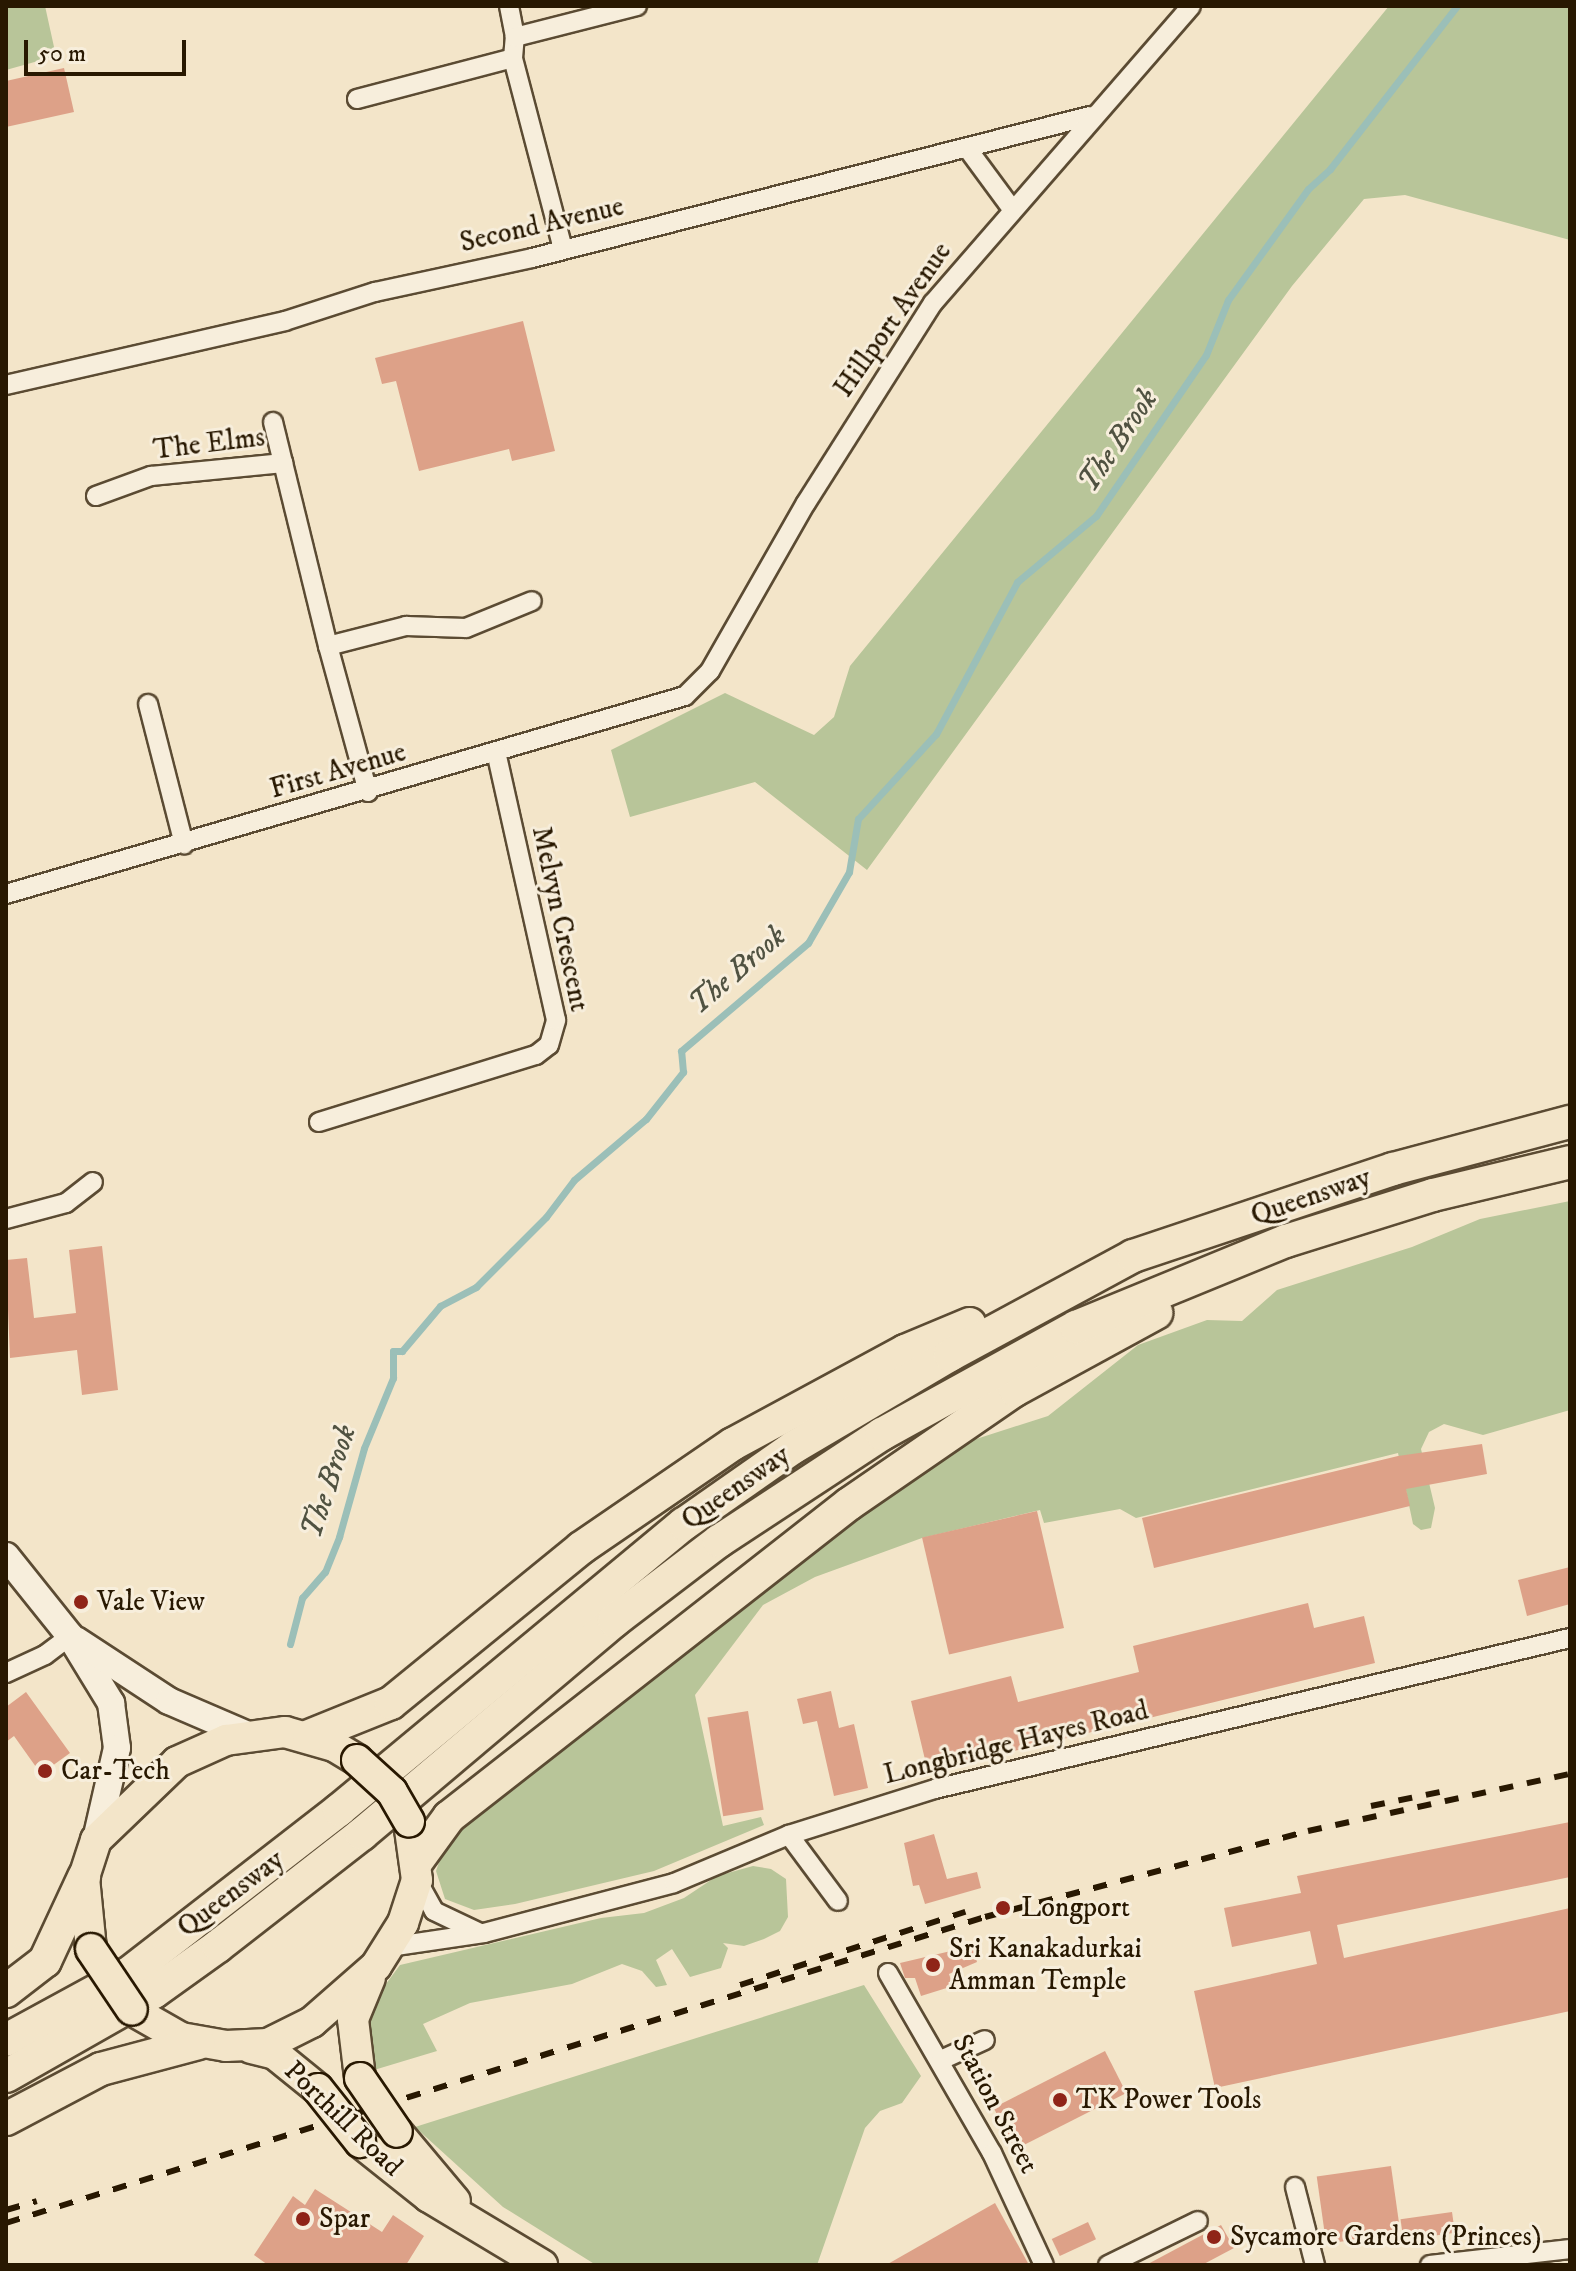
<!DOCTYPE html>
<style>
body{margin:0}
#map{position:relative;width:1576px;height:2271px;overflow:hidden;background:#f3e5c9;font-family:"IM FELL DW Pica",serif}
div>[style]{position:absolute}
[style*='--x']{left:calc(var(--x)*1px);top:calc(var(--y)*1px);width:calc(var(--w)*1px);rotate:calc(var(--a)*1deg)}
.green>*{inset:0;background:#b8c599}
.stream>*{height:7px;margin:-3.5px;padding:0 3.5px;transform-origin:3.5px;border-radius:3.5px;background:#9bbfb8}
.building>*{inset:0;background:#dda188;transform-origin:0 0}
.roads{filter:drop-shadow(2px 0 #5b4b33) drop-shadow(-2px 0 #5b4b33) drop-shadow(0 2px #5b4b33) drop-shadow(0 -2px #5b4b33)}
.minor>*{height:18px;margin:-9px;padding:0 9px;transform-origin:9px;border-radius:9px;background:#f7eedc}
.secondary>*{height:26px;margin:-13px;padding:0 13px;transform-origin:13px;border-radius:13px;background:#f7eedc}
.primary>*{height:30px;margin:-15px;padding:0 15px;transform-origin:15px;border-radius:15px;background:#f3e5c9}
.trunk>*{height:32px;margin:-16px;padding:0 16px;transform-origin:16px;border-radius:16px;background:#f3e5c9}
.rail>*{height:6px;margin-top:-3px;transform-origin:0;background:repeating-linear-gradient(90deg,#281801 0 14px,transparent 0 28px)}
.bridges{filter:drop-shadow(2px 0 #281801) drop-shadow(-2px 0 #281801) drop-shadow(0 2px #281801) drop-shadow(0 -2px #281801)}
.primary-bridge>*{height:30px;margin:-15px;padding:0 15px;transform-origin:15px;border-radius:15px;background:#f3e5c9}
.dots>*{width:22px;height:22px;translate:-50% -50%;box-sizing:border-box;border:4px solid #f7eedc;border-radius:50%}
span{translate:-50% -50%;white-space:nowrap;text-align:center;line-height:1.15;-webkit-text-stroke:6px #f7eedc;paint-order:stroke}
.street-label{font-size:28px;color:#281801}
.poi-label{font-size:28px;color:#281801}
.left{translate:0 -50%;text-align:left}
.water-label{font-size:30px;color:#505241;font-style:italic}
.frame{position:absolute;inset:0;border:8px solid #281801;pointer-events:none}
.scale{position:absolute;left:24px;top:40px;width:162px;height:36px;box-sizing:border-box;border:4px solid #281801;border-top:0;padding-left:10px;font-size:24px;line-height:28px;white-space:nowrap;color:#281801;-webkit-text-stroke:6px #f7eedc;paint-order:stroke}
</style>
<div id="map">
<div class="green">
<div style="clip-path:polygon(6px 6px,45px 6px,56px 56px,6px 70px)"></div>
<div style="clip-path:polygon(1389px 6px,1570px 6px,1570px 240px,1405px 195px,1364px 199px,1292px 286px,867px 870px,755px 782px,630px 817px,611px 750px,725px 693px,814px 735px,834px 717px,850px 666px)"></div>
<div style="clip-path:polygon(1570px 1201px,1570px 1410px,1483px 1435px,1444px 1424px,1429px 1432px,1421px 1449px,1435px 1508px,1431px 1528px,1421px 1530px,1413px 1524px,1398px 1453px,1136px 1518px,1120px 1509px,1044px 1523px,1040px 1510px,922px 1538px,815px 1577px,763px 1605px,695px 1695px,723px 1826px,761px 1817px,764px 1825px,654px 1871px,515px 1904px,474px 1910px,445px 1899px,436px 1871px,451px 1827px,772px 1580px,970px 1441px,1048px 1416px,1138px 1345px,1207px 1320px,1242px 1321px,1277px 1290px,1412px 1247px,1480px 1219px)"></div>
<div style="clip-path:polygon(753px 1866px,771px 1869px,786px 1879px,788px 1917px,780px 1931px,764px 1939px,744px 1946px,723px 1943px,728px 1948px,721px 1968px,690px 1977px,672px 1949px,656px 1960px,667px 1985px,656px 1987px,642px 1971px,622px 1964px,572px 1984px,470px 2003px,423px 2024px,437px 2051px,374px 2070px,368px 2028px,377px 1996px,400px 1965px,601px 1918px,644px 1913px,684px 1898px,717px 1876px)"></div>
<div style="clip-path:polygon(864px 1985px,921px 2076px,902px 2103px,880px 2111px,865px 2128px,817px 2265px,596px 2265px,503px 2207px,415px 2127px)"></div>
</div>
<div class="stream">
<div style="--x:290;--y:1644;--w:48;--a:-75.4"></div>
<div style="--x:302;--y:1598;--w:35;--a:-49"></div>
<div style="--x:325;--y:1572;--w:38;--a:-68"></div>
<div style="--x:339;--y:1537;--w:92;--a:-74.3"></div>
<div style="--x:364;--y:1448;--w:76;--a:-67.5"></div>
<div style="--x:393;--y:1378;--w:27;--a:-90"></div>
<div style="--x:393;--y:1351;--w:9;--a:0"></div>
<div style="--x:402;--y:1351;--w:59;--a:-49.8"></div>
<div style="--x:440;--y:1306;--w:41;--a:-27.8"></div>
<div style="--x:476;--y:1287;--w:99;--a:-45"></div>
<div style="--x:546;--y:1217;--w:46;--a:-52.9"></div>
<div style="--x:574;--y:1180;--w:94;--a:-40.3"></div>
<div style="--x:646;--y:1119;--w:60;--a:-51.8"></div>
<div style="--x:683;--y:1072;--w:21;--a:-95"></div>
<div style="--x:681;--y:1051;--w:167;--a:-40.4"></div>
<div style="--x:808;--y:943;--w:82;--a:-60"></div>
<div style="--x:849;--y:872;--w:54;--a:-80.4"></div>
<div style="--x:858;--y:819;--w:115;--a:-47.5"></div>
<div style="--x:936;--y:734;--w:172;--a:-61.9"></div>
<div style="--x:1017;--y:582;--w:103;--a:-39.9"></div>
<div style="--x:1096;--y:516;--w:195;--a:-55.7"></div>
<div style="--x:1206;--y:355;--w:59;--a:-68.2"></div>
<div style="--x:1228;--y:300;--w:137;--a:-54.2"></div>
<div style="--x:1308;--y:189;--w:30;--a:-42"></div>
<div style="--x:1330;--y:169;--w:207;--a:-52.1"></div>
</div>
<div class="building">
<div style="clip-path:polygon(64px 68px,74px 112px,6px 127px,6px 81px)"></div>
<div style="clip-path:polygon(523px 321px,555px 451px,512px 461px,509px 449px,419px 471px,396px 381px,382px 384px,375px 358px)"></div>
<div style="clip-path:polygon(102px 1246px,118px 1390px,82px 1395px,77px 1350px,10px 1358px,6px 1260px,27px 1258px,34px 1318px,76px 1313px,69px 1250px)"></div>
<div style="clip-path:polygon(1482px 1444px,1487px 1474px,1406px 1489px,1410px 1506px,1154px 1568px,1142px 1518px,1398px 1456px)"></div>
<div style="left:1037px;top:1511px;width:120px;height:118px;rotate:77deg"></div>
<div style="clip-path:polygon(1570px 1567px,1570px 1604px,1527px 1616px,1518px 1580px)"></div>
<div style="clip-path:polygon(1308px 1603px,1314px 1628px,1364px 1616px,1375px 1663px,928px 1772px,911px 1701px,1011px 1676px,1018px 1702px,1139px 1672px,1133px 1646px)"></div>
<div style="clip-path:polygon(831px 1691px,839px 1728px,854px 1724px,868px 1788px,834px 1796px,817px 1721px,803px 1724px,797px 1699px)"></div>
<div style="clip-path:polygon(26px 1692px,70px 1753px,41px 1774px,14px 1736px,6px 1742px,6px 1707px)"></div>
<div style="left:748px;top:1711px;width:100px;height:41px;rotate:81deg"></div>
<div style="clip-path:polygon(1570px 1822px,1570px 1877px,1337px 1925px,1344px 1958px,1570px 1908px,1570px 2011px,1215px 2088px,1194px 1991px,1317px 1964px,1310px 1931px,1232px 1947px,1224px 1908px,1301px 1893px,1297px 1876px)"></div>
<div style="clip-path:polygon(934px 1834px,947px 1879px,977px 1872px,981px 1888px,925px 1904px,919px 1885px,913px 1886px,904px 1843px)"></div>
<div style="clip-path:polygon(972px 1946px,977px 1962px,949px 1974px,953px 1986px,921px 1996px,915px 1978px,905px 1978px,900px 1963px)"></div>
<div style="left:1105px;top:2051px;width:47px;height:125px;rotate:63deg"></div>
<div style="left:1391px;top:2166px;width:68px;height:75px;rotate:82deg"></div>
<div style="clip-path:polygon(315px 2189px,382px 2232px,393px 2215px,424px 2236px,406px 2265px,268px 2265px,254px 2255px,293px 2196px,305px 2205px)"></div>
<div style="clip-path:polygon(995px 2203px,1029px 2265px,886px 2265px)"></div>
<div style="left:1452px;top:2212px;width:21px;height:52px;rotate:82deg"></div>
<div style="left:1088px;top:2222px;width:19px;height:40px;rotate:65deg"></div>
<div style="clip-path:polygon(1221px 2225px,1234px 2248px,1202px 2265px,1146px 2265px)"></div>
</div>
<div class="roads">
<div class="minor">
<div style="--x:509;--y:6;--w:32;--a:79"></div>
<div style="--x:357;--y:99;--w:161;--a:-14.7"></div>
<div style="--x:967;--y:148;--w:76;--a:53.6"></div>
<div style="--x:563;--y:249;--w:197;--a:-104.7"></div>
<div style="--x:513;--y:58;--w:21;--a:-85"></div>
<div style="--x:515;--y:37;--w:126;--a:-14.3"></div>
<div style="--x:6;--y:385;--w:286;--a:-12.9"></div>
<div style="--x:285;--y:321;--w:95;--a:-17.9"></div>
<div style="--x:375;--y:292;--w:161;--a:-12.2"></div>
<div style="--x:532;--y:258;--w:576;--a:-14.28"></div>
<div style="--x:273;--y:422;--w:231;--a:76.2"></div>
<div style="--x:96;--y:496;--w:59;--a:-20"></div>
<div style="--x:151;--y:476;--w:133;--a:-5.6"></div>
<div style="--x:148;--y:704;--w:145;--a:75.6"></div>
<div style="--x:368;--y:792;--w:151;--a:-105.3"></div>
<div style="--x:328;--y:646;--w:81;--a:-14.4"></div>
<div style="--x:406;--y:626;--w:60;--a:1.9"></div>
<div style="--x:466;--y:628;--w:71;--a:-22.2"></div>
<div style="--x:6;--y:894;--w:707;--a:-16.26"></div>
<div style="--x:685;--y:696;--w:35;--a:-45"></div>
<div style="--x:710;--y:671;--w:193;--a:-60.3"></div>
<div style="--x:806;--y:503;--w:237;--a:-57.6"></div>
<div style="--x:933;--y:303;--w:393;--a:-49"></div>
<div style="--x:319;--y:1122;--w:227;--a:-17.2"></div>
<div style="--x:536;--y:1055;--w:16;--a:-38"></div>
<div style="--x:549;--y:1045;--w:26;--a:-74"></div>
<div style="--x:556;--y:1020;--w:275;--a:-102.6"></div>
<div style="--x:6;--y:1219;--w:62;--a:-14.9"></div>
<div style="--x:66;--y:1203;--w:34;--a:-38"></div>
<div style="--x:6;--y:1673;--w:43;--a:-24.8"></div>
<div style="--x:45;--y:1655;--w:31;--a:-37"></div>
<div style="--x:789;--y:1835;--w:82;--a:53.4"></div>
<div style="--x:417;--y:1880;--w:35;--a:61"></div>
<div style="--x:434;--y:1911;--w:49;--a:25.5"></div>
<div style="--x:389;--y:1947;--w:96;--a:-8.4"></div>
<div style="--x:484;--y:1933;--w:196;--a:-14.7"></div>
<div style="--x:674;--y:1883;--w:125;--a:-22.7"></div>
<div style="--x:789;--y:1835;--w:153;--a:-17.5"></div>
<div style="--x:935;--y:1789;--w:653;--a:-13.38"></div>
<div style="--x:888;--y:1973;--w:208;--a:60"></div>
<div style="--x:992;--y:2153;--w:123;--a:65.1"></div>
<div style="--x:941;--y:2060;--w:48;--a:-24.4"></div>
<div style="--x:1295;--y:2187;--w:81;--a:75.6"></div>
<div style="--x:1108;--y:2265;--w:100;--a:-26.1"></div>
<div style="--x:1430;--y:2265;--w:141;--a:-6.5"></div>
</div>
<div class="secondary">
<div style="--x:6;--y:1556;--w:102;--a:51.3"></div>
<div style="--x:70;--y:1636;--w:79;--a:58.5"></div>
<div style="--x:111;--y:1703;--w:45;--a:82.4"></div>
<div style="--x:117;--y:1748;--w:94;--a:102.9"></div>
<div style="--x:76;--y:1640;--w:111;--a:33.3"></div>
<div style="--x:169;--y:1701;--w:86;--a:23.3"></div>
</div>
<div class="primary">
<div style="--x:91;--y:1949;--w:72;--a:-95.6"></div>
<div style="--x:84;--y:1877;--w:39;--a:-72"></div>
<div style="--x:96;--y:1840;--w:112;--a:-43.9"></div>
<div style="--x:177;--y:1762;--w:54;--a:-24.2"></div>
<div style="--x:226;--y:1740;--w:60;--a:-7.7"></div>
<div style="--x:285;--y:1732;--w:51;--a:15.9"></div>
<div style="--x:334;--y:1746;--w:27;--a:31"></div>
<div style="--x:132;--y:2010;--w:56;--a:29.7"></div>
<div style="--x:181;--y:2038;--w:46;--a:10.1"></div>
<div style="--x:226;--y:2046;--w:42;--a:-2.7"></div>
<div style="--x:268;--y:2044;--w:49;--a:-26.6"></div>
<div style="--x:312;--y:2022;--w:85;--a:-41.2"></div>
<div style="--x:376;--y:1966;--w:51;--a:-57.9"></div>
<div style="--x:403;--y:1923;--w:45;--a:-72"></div>
<div style="--x:417;--y:1880;--w:59;--a:-97.9"></div>
<div style="--x:251;--y:2048;--w:25;--a:14"></div>
<div style="--x:275;--y:2054;--w:55;--a:39.1"></div>
<div style="--x:360;--y:2078;--w:59;--a:-96.8"></div>
<div style="--x:353;--y:2019;--w:44;--a:-67.5"></div>
<div style="--x:397;--y:2132;--w:90;--a:50"></div>
<div style="--x:360;--y:2142;--w:88;--a:38.6"></div>
<div style="--x:429;--y:2197;--w:132;--a:31"></div>
</div>
<div class="trunk">
<div style="--x:309;--y:1736;--w:88;--a:-21.9"></div>
<div style="--x:391;--y:1703;--w:245;--a:-39.2"></div>
<div style="--x:581;--y:1548;--w:184;--a:-34.4"></div>
<div style="--x:733;--y:1444;--w:196;--a:-28.4"></div>
<div style="--x:905;--y:1351;--w:70;--a:-22.6"></div>
<div style="--x:417;--y:1861;--w:54;--a:-54"></div>
<div style="--x:449;--y:1817;--w:508;--a:-38.04"></div>
<div style="--x:849;--y:1504;--w:201;--a:-34.5"></div>
<div style="--x:1015;--y:1390;--w:161;--a:-28.6"></div>
<div style="--x:6;--y:1991;--w:49;--a:-37.6"></div>
<div style="--x:45;--y:1961;--w:93;--a:-65.1"></div>
<div style="--x:6;--y:2040;--w:140;--a:-28.6"></div>
<div style="--x:129;--y:1973;--w:266;--a:-37.8"></div>
<div style="--x:339;--y:1810;--w:448;--a:-39.7"></div>
<div style="--x:684;--y:1524;--w:134;--a:-35"></div>
<div style="--x:794;--y:1447;--w:181;--a:-30.5"></div>
<div style="--x:950;--y:1355;--w:208;--a:-28.4"></div>
<div style="--x:1133;--y:1256;--w:274;--a:-18.5"></div>
<div style="--x:1393;--y:1169;--w:183;--a:-14.9"></div>
<div style="--x:6;--y:2076;--w:170;--a:-29.6"></div>
<div style="--x:154;--y:1992;--w:79;--a:-35.7"></div>
<div style="--x:218;--y:1946;--w:182;--a:-37.9"></div>
<div style="--x:362;--y:1834;--w:330;--a:-40.2"></div>
<div style="--x:614;--y:1621;--w:132;--a:-37.3"></div>
<div style="--x:719;--y:1541;--w:195;--a:-33.3"></div>
<div style="--x:882;--y:1434;--w:222;--a:-28.9"></div>
<div style="--x:1076;--y:1327;--w:227;--a:-22.3"></div>
<div style="--x:1286;--y:1241;--w:154;--a:-17.4"></div>
<div style="--x:1433;--y:1195;--w:141;--a:-13.5"></div>
<div style="--x:6;--y:2119;--w:107;--a:-27.8"></div>
<div style="--x:101;--y:2069;--w:101;--a:-14.9"></div>
</div>
</div>
<div class="rail">
<div style="--x:1371;--y:1806;--w:76;--a:-11.5"></div>
<div style="--x:740;--y:1985;--w:237;--a:-18"></div>
<div style="--x:6;--y:2210;--w:32;--a:-16"></div>
<div style="--x:6;--y:2223;--w:1026;--a:-17.36"></div>
<div style="--x:985;--y:1917;--w:334;--a:-14.9"></div>
<div style="--x:1308;--y:1831;--w:268;--a:-12.3"></div>
</div>
<div class="bridges">
<div class="primary-bridge">
<div style="--x:357;--y:1760;--w:47;--a:42.4"></div>
<div style="--x:392;--y:1792;--w:34;--a:60"></div>
<div style="--x:91;--y:1949;--w:73;--a:56.1"></div>
<div style="--x:360;--y:2078;--w:65;--a:55.6"></div>
<div style="--x:318;--y:2089;--w:68;--a:51.6"></div>
</div>
</div>
<div class="dots">
<div style="left:81px;top:1602px;background:#8f2418"></div>
<div style="left:45px;top:1771px;background:#8f2418"></div>
<div style="left:1003px;top:1908px;background:#8f2418"></div>
<div style="left:933px;top:1965px;background:#8f2418"></div>
<div style="left:1060px;top:2100px;background:#8f2418"></div>
<div style="left:303px;top:2219px;background:#8f2418"></div>
<div style="left:1214px;top:2237px;background:#8f2418"></div>
</div>
<div class="street-label">
<span style="left:542px;top:225px;rotate:-13deg">Second Avenue</span>
<span style="left:893px;top:320px;rotate:-55deg">Hillport Avenue</span>
<span style="left:209px;top:444px;rotate:-7deg">The Elms</span>
<span style="left:338px;top:771px;rotate:-16deg">First Avenue</span>
<span style="left:560px;top:919px;rotate:78deg">Melvyn Crescent</span>
<span style="left:1311px;top:1197px;rotate:-19deg">Queensway</span>
<span style="left:736px;top:1488px;rotate:-35deg">Queensway</span>
<span style="left:1016px;top:1743px;rotate:-14deg">Longbridge Hayes Road</span>
<span style="left:231px;top:1894px;rotate:-37deg">Queensway</span>
<span style="left:995px;top:2104px;rotate:62deg">Station Street</span>
<span style="left:343px;top:2119px;rotate:44deg">Porthill Road</span>
</div>
<div class="poi-label">
<span class="left" style="left:97px;top:1602px">Vale View</span>
<span class="left" style="left:61px;top:1771px">Car-Tech</span>
<span class="left" style="left:1021px;top:1908px">Longport</span>
<span class="left" style="left:949px;top:1965px">Sri Kanakadurkai<br>Amman Temple</span>
<span class="left" style="left:1076px;top:2100px">TK Power Tools</span>
<span class="left" style="left:319px;top:2219px">Spar</span>
<span class="left" style="left:1230px;top:2237px">Sycamore Gardens (Princes)</span>
</div>
<div class="water-label">
<span style="left:1119px;top:441px;rotate:-56deg">The Brook</span>
<span style="left:738px;top:971px;rotate:-41deg">The Brook</span>
<span style="left:330px;top:1482px;rotate:-72deg">The Brook</span>
</div>
<div class="frame"></div>
<div class="scale">50 m</div>
</div>
